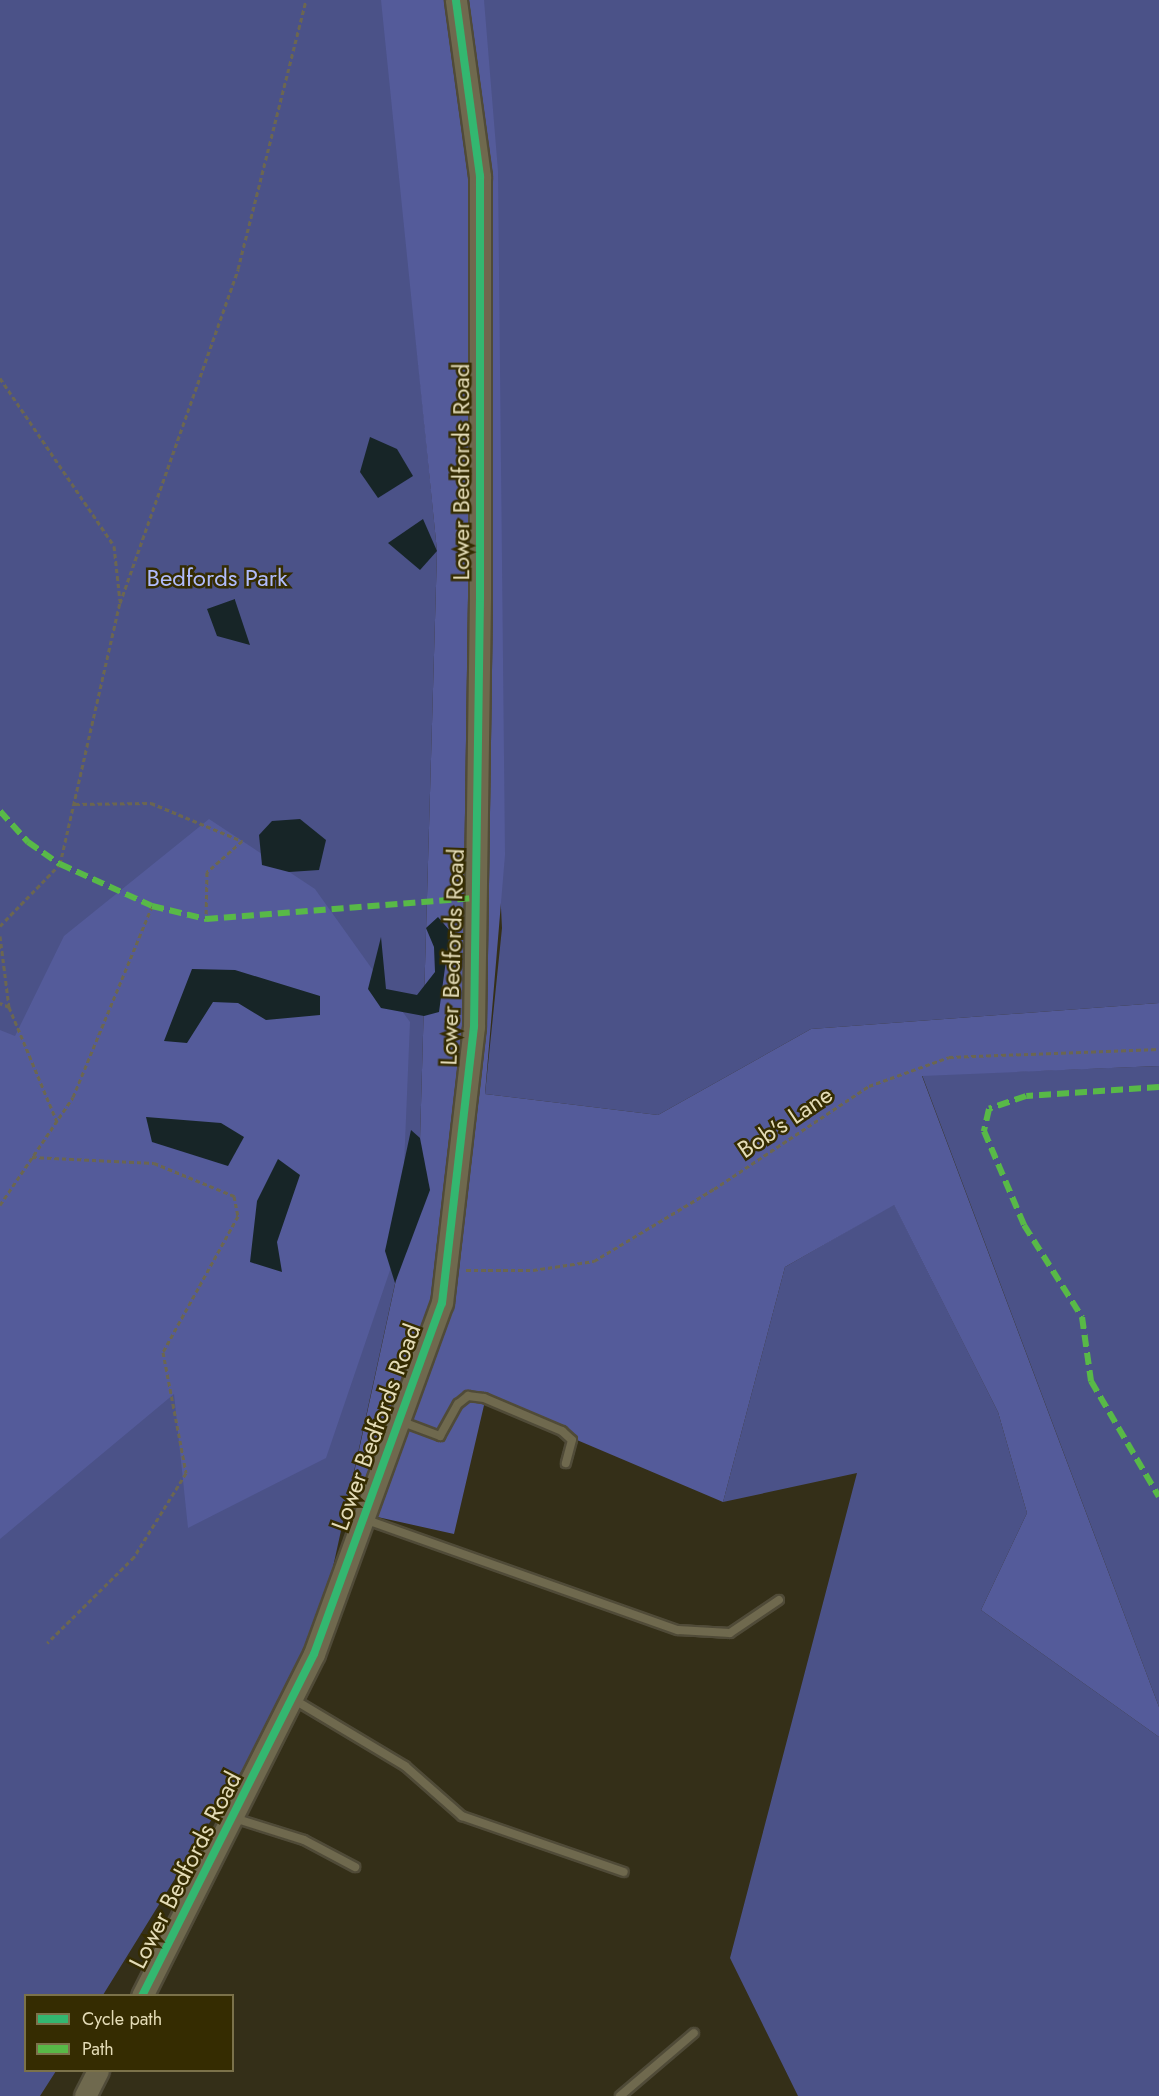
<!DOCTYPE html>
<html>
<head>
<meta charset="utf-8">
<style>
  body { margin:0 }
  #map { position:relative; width:1159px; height:2096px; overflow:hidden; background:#342f18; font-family:Jost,sans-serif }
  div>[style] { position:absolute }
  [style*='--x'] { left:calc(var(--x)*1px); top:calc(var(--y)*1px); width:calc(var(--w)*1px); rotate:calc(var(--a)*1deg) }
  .green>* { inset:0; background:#4b5288 }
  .forest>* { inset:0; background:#545b9a }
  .water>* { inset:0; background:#172527 }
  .path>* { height:3px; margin-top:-1.5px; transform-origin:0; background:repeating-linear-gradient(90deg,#6b6650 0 4.5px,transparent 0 7.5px) }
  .roads { filter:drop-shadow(2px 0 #504b38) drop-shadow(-2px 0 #504b38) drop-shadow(0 2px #504b38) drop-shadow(0 -2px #504b38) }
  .service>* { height:8px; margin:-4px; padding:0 4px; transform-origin:4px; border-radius:4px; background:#6f694e }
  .tertiary>* { height:21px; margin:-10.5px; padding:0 10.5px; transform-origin:10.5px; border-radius:10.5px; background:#6f694e }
  .quiet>* { height:6px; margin-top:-3px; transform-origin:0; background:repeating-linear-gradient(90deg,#58b947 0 12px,transparent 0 18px) }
  .cycleway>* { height:8px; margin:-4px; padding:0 4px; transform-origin:4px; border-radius:4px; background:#33b770 }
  span { translate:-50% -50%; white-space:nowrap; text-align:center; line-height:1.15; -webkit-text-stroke:5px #352c01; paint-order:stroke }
  .street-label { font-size:24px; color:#e4dcb7 }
  .park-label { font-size:24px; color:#b1bcfb }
  .legend { position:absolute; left:24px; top:1994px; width:210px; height:78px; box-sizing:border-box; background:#352c01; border:2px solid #7b724a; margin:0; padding:8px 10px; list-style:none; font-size:18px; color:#e4dcb7 }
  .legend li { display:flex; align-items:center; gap:12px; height:30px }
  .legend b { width:30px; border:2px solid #7b724a }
</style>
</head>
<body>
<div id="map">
  <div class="green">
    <div style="clip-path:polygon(0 0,383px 0,437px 551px,419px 1174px,314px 1654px,103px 1995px,26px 1996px,26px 2070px,56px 2071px,40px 2096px,0 2096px)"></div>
    <div style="clip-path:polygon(456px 0,1159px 0,1159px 1003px,811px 1029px,658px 1115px,485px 1094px,502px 928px)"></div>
    <div style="clip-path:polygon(1159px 1066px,1159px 1707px,922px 1075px)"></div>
    <div style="clip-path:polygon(894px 1204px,998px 1412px,1027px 1513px,981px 1610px,1159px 1737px,1159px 2096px,798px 2096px,730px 1958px,857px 1473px,723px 1502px,785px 1267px)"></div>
  </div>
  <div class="forest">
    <div style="clip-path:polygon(381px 0,484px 0,498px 171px,505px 855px,485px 1094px,658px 1115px,811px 1029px,1159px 1003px,1159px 1066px,922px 1076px,1159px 1707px,1159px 1737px,981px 1610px,1027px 1513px,998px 1412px,894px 1205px,785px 1267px,723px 1502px,485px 1401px,454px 1534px,346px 1510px,419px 1174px,437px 551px)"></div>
    <div style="clip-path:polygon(209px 819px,315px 889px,410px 1022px,401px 1238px,326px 1458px,188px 1528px,174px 1394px,0 1539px,0 1030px,15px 1036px,64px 936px)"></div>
  </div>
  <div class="water">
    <div style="clip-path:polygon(370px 437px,397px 449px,413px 476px,378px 498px,360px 472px)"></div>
    <div style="clip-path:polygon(423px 519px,437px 551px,420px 570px,388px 543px)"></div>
    <div style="clip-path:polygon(235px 599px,235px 600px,250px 645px,217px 636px,207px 609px)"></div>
    <div style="clip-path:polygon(300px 819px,326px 840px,319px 870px,289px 872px,262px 865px,259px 835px,272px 821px)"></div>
    <div style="clip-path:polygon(438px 917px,450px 931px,439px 1012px,424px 1016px,381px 1008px,368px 989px,381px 937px,386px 989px,417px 995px,435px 972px,434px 947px,426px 928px)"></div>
    <div style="clip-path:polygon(192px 969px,235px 970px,320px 996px,320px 1015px,266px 1020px,238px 1003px,213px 1002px,187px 1043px,164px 1041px)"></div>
    <div style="clip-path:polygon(146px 1117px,221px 1123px,244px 1137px,228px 1166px,152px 1142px)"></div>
    <div style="clip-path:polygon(411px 1130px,420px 1138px,430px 1190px,395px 1283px,385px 1251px)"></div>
    <div style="clip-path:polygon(278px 1159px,300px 1175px,277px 1242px,282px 1272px,250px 1262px,257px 1201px)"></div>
  </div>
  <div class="path">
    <div style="--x:0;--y:378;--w:203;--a:55.8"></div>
    <div style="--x:114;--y:546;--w:55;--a:83.8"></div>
    <div style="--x:75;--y:804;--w:76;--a:-0.8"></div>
    <div style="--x:151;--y:803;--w:99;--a:22.7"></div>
    <div style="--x:242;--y:841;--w:47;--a:138.5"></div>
    <div style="--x:207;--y:872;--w:47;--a:91.2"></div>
    <div style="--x:0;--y:926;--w:86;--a:-45.9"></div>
    <div style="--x:60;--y:864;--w:268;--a:-77.1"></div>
    <div style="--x:120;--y:603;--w:354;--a:-70.5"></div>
    <div style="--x:238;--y:269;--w:277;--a:-75.8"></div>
    <div style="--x:0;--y:936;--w:72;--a:82.8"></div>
    <div style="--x:9;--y:1007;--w:10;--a:-156"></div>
    <div style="--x:9;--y:1007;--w:125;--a:67.3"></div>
    <div style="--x:32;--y:1157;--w:122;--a:2.8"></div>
    <div style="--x:154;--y:1163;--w:87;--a:22.4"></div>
    <div style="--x:234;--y:1196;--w:20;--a:79"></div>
    <div style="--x:238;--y:1216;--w:155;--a:118.9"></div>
    <div style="--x:163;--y:1352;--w:123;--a:79.2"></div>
    <div style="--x:186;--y:1473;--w:99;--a:121.8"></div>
    <div style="--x:134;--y:1557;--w:122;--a:135.3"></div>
    <div style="--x:0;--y:1205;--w:130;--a:-55.9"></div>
    <div style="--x:73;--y:1097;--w:207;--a:-67.5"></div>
    <div style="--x:466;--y:1270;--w:67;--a:0"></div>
    <div style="--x:533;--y:1270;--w:62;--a:-8.4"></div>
    <div style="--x:594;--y:1261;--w:140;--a:-31"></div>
    <div style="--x:714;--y:1189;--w:186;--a:-33.6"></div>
    <div style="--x:869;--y:1086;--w:85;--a:-19.9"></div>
    <div style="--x:949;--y:1057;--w:210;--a:-2.2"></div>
  </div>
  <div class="roads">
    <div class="service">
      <div style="--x:400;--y:1421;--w:43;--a:20.6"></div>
      <div style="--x:440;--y:1436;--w:37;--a:-61"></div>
      <div style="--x:458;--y:1404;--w:13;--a:-39"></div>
      <div style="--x:468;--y:1396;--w:16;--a:7"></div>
      <div style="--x:484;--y:1398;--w:85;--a:22.9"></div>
      <div style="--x:562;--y:1431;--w:13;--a:42"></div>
      <div style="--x:572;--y:1440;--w:24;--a:105"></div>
      <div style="--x:364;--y:1519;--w:333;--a:19.5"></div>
      <div style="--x:678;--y:1630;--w:52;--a:3.3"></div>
      <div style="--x:730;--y:1633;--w:59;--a:-34"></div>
      <div style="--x:293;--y:1699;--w:131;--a:30.9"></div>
      <div style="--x:405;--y:1766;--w:76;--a:41.3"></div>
      <div style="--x:462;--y:1816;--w:171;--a:19.1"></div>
      <div style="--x:234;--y:1818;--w:73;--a:17.4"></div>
      <div style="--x:304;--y:1840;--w:58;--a:27.9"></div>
      <div style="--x:620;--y:2096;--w:97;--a:-40.4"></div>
    </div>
    <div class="tertiary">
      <div style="--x:142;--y:1996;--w:383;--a:-63.3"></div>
      <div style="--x:314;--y:1654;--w:374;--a:-70"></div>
      <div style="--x:442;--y:1303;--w:278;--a:-83.4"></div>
      <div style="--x:474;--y:1027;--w:429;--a:-89.2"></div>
      <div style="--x:480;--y:598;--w:422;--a:-90"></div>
      <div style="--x:480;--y:176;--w:178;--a:-97.8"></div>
      <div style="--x:85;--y:2096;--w:29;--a:-63"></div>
    </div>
  </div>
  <div class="quiet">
    <div style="--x:0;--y:811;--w:42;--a:47.9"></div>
    <div style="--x:28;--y:842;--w:39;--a:35"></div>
    <div style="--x:60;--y:864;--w:101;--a:24.5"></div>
    <div style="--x:152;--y:906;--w:56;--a:13.5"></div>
    <div style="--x:206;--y:919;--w:269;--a:-4.5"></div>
    <div style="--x:1159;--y:1087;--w:133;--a:176.1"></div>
    <div style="--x:1026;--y:1096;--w:39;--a:161"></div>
    <div style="--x:989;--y:1109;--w:23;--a:103"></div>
    <div style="--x:984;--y:1131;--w:102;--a:66.9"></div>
    <div style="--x:1024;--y:1225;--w:109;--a:57.8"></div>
    <div style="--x:1082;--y:1317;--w:65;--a:82"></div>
    <div style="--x:1091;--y:1381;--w:134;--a:59.6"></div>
  </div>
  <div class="cycleway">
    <div style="--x:142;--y:1996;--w:383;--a:-63.3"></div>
    <div style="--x:314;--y:1654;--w:374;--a:-70"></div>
    <div style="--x:442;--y:1303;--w:278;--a:-83.4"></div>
    <div style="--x:474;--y:1027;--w:429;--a:-89.2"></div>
    <div style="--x:480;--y:598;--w:422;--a:-90"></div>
    <div style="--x:480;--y:176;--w:178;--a:-97.8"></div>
  </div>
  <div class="street-label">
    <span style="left:461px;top:472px;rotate:-90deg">Lower Bedfords Road</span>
    <span style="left:452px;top:957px;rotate:-88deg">Lower Bedfords Road</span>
    <span style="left:785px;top:1122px;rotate:-34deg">Bob's Lane</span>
    <span style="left:376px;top:1427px;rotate:-70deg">Lower Bedfords Road</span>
    <span style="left:185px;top:1870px;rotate:-63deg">Lower Bedfords Road</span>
  </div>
  <div class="park-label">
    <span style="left:217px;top:578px">Bedfords Park</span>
  </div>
  <ul class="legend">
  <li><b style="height:8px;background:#33b770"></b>Cycle path</li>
  <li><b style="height:8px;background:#58b947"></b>Path</li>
  </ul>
</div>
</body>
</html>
